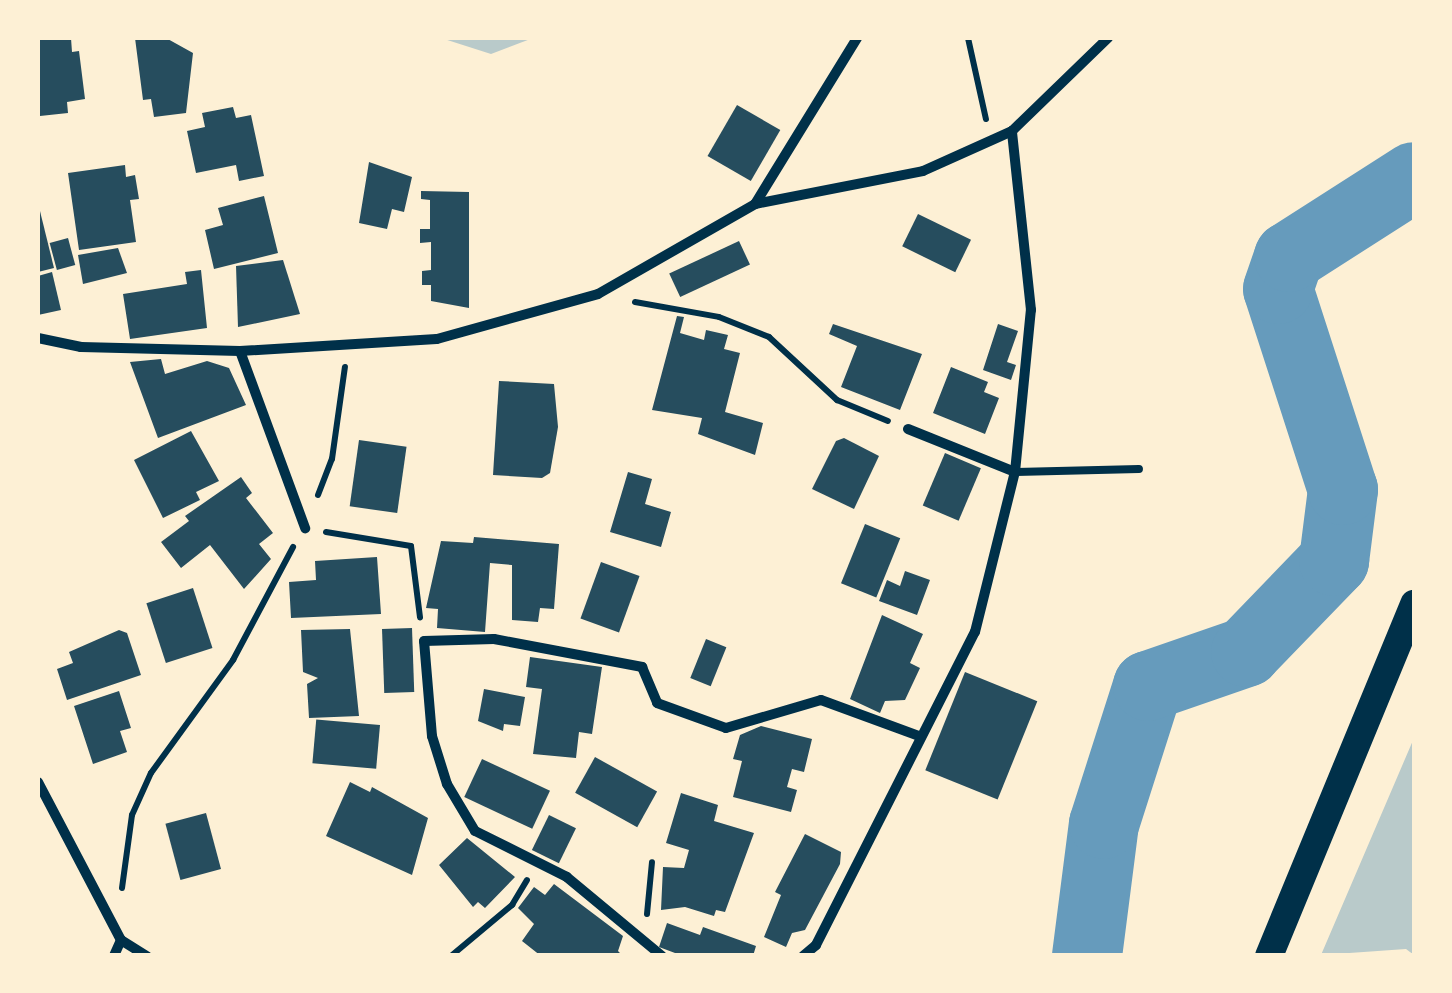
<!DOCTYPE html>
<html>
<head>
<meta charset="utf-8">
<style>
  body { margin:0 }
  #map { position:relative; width:1452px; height:993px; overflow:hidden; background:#fdf0d5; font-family:Overpass,sans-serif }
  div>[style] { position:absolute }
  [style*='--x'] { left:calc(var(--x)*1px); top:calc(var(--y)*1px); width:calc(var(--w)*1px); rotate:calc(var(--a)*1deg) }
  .green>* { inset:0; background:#b9caca }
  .river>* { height:70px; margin:-35px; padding:0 35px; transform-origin:35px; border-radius:35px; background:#669bbc }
  .building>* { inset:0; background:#264d5e; transform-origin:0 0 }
  .path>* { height:6px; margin:-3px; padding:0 3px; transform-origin:3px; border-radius:3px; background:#003049 }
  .service>* { height:8px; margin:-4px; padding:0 4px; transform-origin:4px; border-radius:4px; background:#003049 }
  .minor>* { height:10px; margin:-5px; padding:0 5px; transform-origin:5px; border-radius:5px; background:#003049 }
  .trunk>* { height:28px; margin:-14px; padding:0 14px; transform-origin:14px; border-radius:14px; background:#003049 }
  span { translate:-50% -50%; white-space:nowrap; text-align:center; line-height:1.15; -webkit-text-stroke:8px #fdf0d5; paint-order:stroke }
  .frame { position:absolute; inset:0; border:40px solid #fdf0d5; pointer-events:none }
</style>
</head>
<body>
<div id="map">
  <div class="green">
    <div style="clip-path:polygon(441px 38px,533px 38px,491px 54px)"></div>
    <div style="clip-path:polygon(1414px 738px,1414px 955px,1406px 949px,1321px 955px)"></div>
  </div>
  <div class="river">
    <div style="--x:1087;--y:956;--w:133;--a:-82.7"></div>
    <div style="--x:1104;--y:824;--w:145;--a:-72.3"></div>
    <div style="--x:1148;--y:686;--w:104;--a:-19.1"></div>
    <div style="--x:1246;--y:652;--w:127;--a:-46"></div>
    <div style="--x:1334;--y:561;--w:72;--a:-82.8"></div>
    <div style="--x:1343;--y:490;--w:211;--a:-107.9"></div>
    <div style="--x:1278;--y:289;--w:34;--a:-71"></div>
    <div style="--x:1289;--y:257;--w:148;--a:-32.6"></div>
  </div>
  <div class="building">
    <div style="clip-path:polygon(71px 38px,72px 52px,79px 51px,85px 99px,67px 102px,68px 113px,40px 116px,38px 40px)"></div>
    <div style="clip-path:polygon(135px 38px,166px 38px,193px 53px,186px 113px,154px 117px,151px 99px,143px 100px)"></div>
    <div style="left:737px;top:105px;width:50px;height:59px;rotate:30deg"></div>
    <div style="clip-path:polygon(233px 107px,236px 118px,251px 115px,264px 176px,239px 181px,236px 165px,196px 173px,187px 131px,205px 127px,202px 113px)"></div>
    <div style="clip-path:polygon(369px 162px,412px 177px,404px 212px,392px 209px,387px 229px,359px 223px)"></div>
    <div style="clip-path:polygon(125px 165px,126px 177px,135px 175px,139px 199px,130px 200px,136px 242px,79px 250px,68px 173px)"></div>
    <div style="clip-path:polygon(421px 191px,469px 192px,469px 308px,431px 301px,431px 285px,422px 285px,422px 271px,431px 270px,431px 242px,420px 243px,420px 229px,430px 229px,430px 200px,421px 199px)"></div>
    <div style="clip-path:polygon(264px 196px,278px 253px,214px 269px,205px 230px,223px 225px,218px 208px)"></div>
    <div style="clip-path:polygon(39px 207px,54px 268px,38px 272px,38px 208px)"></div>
    <div style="left:918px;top:214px;width:59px;height:36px;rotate:26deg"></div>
    <div style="left:68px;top:238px;width:28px;height:19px;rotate:75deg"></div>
    <div style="left:739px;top:241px;width:26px;height:77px;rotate:65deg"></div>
    <div style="clip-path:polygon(118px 248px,127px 273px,83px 284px,78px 255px)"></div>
    <div style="clip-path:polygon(283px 260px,300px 314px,238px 327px,236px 266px)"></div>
    <div style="clip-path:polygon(201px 270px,207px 328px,130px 339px,123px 294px,187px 284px,185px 272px)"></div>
    <div style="clip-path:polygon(52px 272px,61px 310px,38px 315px,38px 276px)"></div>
    <div style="clip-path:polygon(677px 316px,684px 317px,680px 333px,704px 340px,706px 330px,728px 335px,724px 349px,740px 353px,725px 412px,763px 423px,755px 455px,698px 434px,702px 418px,652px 410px)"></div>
    <div style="clip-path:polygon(833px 324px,922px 354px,900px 410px,841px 387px,857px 346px,829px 334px)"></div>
    <div style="clip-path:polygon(998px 324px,1018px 331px,1007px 362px,1016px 365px,1011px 380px,983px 370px)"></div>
    <div style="clip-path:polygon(161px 359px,165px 374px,207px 361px,229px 368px,246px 405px,158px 438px,130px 362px)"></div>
    <div style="clip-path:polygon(951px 367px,988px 382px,984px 392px,999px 398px,985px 434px,933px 413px)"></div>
    <div style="clip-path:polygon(499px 381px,554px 384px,558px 427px,550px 473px,542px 478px,493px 475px)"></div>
    <div style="clip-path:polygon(191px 431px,219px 481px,196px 492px,200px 500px,163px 518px,134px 460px)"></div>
    <div style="clip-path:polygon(844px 438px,879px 456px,854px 509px,812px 489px,836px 441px)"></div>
    <div style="left:359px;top:440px;width:48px;height:67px;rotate:8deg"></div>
    <div style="left:945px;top:453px;width:39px;height:57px;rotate:23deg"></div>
    <div style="clip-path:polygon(628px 472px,652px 479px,645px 504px,671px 512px,661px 547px,610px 532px)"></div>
    <div style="clip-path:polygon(241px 477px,252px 493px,246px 498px,273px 533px,259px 544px,271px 559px,244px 589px,210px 545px,181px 568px,161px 542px,189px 521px,185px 516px)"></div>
    <div style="left:865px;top:524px;width:38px;height:64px;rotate:22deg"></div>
    <div style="clip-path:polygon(474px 537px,559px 544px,554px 609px,540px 608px,538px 622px,512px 620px,512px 565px,490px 563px,485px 632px,437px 628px,438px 609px,426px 608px,441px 541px,473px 543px)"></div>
    <div style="clip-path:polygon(377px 557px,381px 614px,291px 618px,289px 582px,316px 580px,315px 561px)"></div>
    <div style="left:601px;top:562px;width:41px;height:60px;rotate:20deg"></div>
    <div style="clip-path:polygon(905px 571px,930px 580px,917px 615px,879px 601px,887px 580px,900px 586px)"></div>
    <div style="left:193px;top:588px;width:63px;height:49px;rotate:72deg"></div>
    <div style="clip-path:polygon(882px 615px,923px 634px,910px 663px,920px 668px,905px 700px,885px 701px,880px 713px,850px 699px)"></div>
    <div style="left:412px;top:628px;width:64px;height:30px;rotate:88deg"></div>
    <div style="clip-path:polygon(350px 629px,359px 716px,309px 718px,307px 684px,318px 678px,303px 672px,301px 630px)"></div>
    <div style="clip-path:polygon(119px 630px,127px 633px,141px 675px,67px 700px,57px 669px,73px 663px,69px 652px)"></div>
    <div style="left:706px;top:639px;width:22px;height:42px;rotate:22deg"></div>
    <div style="clip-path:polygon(530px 657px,602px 667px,592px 734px,579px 732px,576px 758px,533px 754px,542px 689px,526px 687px)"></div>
    <div style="left:965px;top:672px;width:78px;height:106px;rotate:22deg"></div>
    <div style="clip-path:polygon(484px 689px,525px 697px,520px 726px,504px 724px,503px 731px,478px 721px)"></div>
    <div style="clip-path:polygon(119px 691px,131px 728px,120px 731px,127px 752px,93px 764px,74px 706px)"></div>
    <div style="left:380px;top:725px;width:44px;height:64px;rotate:95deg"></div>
    <div style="clip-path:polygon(761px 726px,812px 739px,804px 772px,792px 769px,787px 787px,797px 790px,791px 812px,733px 797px,742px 761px,733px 759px,740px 735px)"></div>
    <div style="left:595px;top:757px;width:71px;height:41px;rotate:29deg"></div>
    <div style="left:482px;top:759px;width:75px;height:42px;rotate:25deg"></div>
    <div style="clip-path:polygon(350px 782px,370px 792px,372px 787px,428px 818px,412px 875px,326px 836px)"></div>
    <div style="clip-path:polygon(681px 793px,718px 805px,714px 821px,754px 833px,725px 912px,716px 910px,714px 916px,685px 907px,661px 910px,663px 867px,684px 868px,689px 850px,666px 843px)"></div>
    <div style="left:206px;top:813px;width:58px;height:42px;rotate:75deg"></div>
    <div style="left:549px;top:815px;width:30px;height:39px;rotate:26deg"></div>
    <div style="clip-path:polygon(805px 834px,841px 852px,840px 864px,805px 930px,792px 933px,786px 947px,764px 937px,781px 895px,775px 892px)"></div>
    <div style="clip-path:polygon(467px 838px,515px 877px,485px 908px,478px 902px,473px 907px,439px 865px)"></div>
    <div style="clip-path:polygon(554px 884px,623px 936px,618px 951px,623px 956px,541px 956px,522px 941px,534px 924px,518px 908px,534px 887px,545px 895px)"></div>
    <div style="clip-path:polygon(667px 923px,700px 935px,703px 927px,756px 946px,753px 956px,683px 956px,659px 947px)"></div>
  </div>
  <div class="path">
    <div style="--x:968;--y:38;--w:83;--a:77.5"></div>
    <div style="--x:635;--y:302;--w:85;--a:10.1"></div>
    <div style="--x:719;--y:317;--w:54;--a:21.8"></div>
    <div style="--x:769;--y:337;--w:93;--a:42.8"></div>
    <div style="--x:837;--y:400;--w:55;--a:22.4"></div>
    <div style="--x:318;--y:495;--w:39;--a:-69"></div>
    <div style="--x:332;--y:459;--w:93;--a:-82"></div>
    <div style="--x:326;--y:532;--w:86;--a:9.4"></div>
    <div style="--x:411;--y:546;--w:72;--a:82.8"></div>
    <div style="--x:122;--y:888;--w:74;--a:-82.2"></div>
    <div style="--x:132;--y:815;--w:46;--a:-65.7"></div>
    <div style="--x:151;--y:773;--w:140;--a:-54"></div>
    <div style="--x:233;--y:660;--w:128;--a:-62"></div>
    <div style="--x:647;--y:914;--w:52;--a:-84.5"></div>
    <div style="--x:451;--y:956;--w:80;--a:-39.9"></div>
    <div style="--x:512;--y:905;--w:29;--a:-59"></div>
  </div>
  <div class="service">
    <div style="--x:1015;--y:472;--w:124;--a:-1.4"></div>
  </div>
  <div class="minor">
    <div style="--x:755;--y:204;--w:195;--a:-58.4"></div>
    <div style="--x:38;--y:338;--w:44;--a:11.8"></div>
    <div style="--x:81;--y:347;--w:159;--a:1.4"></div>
    <div style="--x:240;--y:351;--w:197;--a:-3.5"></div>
    <div style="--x:437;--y:339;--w:167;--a:-15.6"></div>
    <div style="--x:598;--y:294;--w:181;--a:-29.8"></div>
    <div style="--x:755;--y:204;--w:171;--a:-11.1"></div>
    <div style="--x:923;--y:171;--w:98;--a:-24.2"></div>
    <div style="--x:1012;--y:131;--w:134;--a:-44.1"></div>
    <div style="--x:240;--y:351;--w:189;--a:69.8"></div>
    <div style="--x:908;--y:429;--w:115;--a:21.9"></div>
    <div style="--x:38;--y:782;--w:178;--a:62.3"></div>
    <div style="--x:121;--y:940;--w:17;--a:114"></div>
    <div style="--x:121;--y:940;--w:31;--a:32"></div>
    <div style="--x:662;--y:956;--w:124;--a:-140.3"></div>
    <div style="--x:567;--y:877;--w:103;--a:-153.4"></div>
    <div style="--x:475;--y:831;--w:55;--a:-120.8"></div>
    <div style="--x:447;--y:784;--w:50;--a:-107.4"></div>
    <div style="--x:432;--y:736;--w:95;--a:-94.8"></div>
    <div style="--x:424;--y:641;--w:70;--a:-1.6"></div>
    <div style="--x:494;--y:639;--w:151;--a:10.7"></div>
    <div style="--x:642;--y:667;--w:39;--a:67"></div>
    <div style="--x:657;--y:703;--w:73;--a:19.9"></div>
    <div style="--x:726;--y:728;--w:99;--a:-16.4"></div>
    <div style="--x:821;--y:700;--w:104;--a:20.2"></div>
    <div style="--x:803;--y:956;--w:17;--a:-40"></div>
    <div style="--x:816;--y:945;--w:351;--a:-63.1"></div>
    <div style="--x:975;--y:632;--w:165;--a:-76"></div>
    <div style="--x:1015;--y:472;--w:163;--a:-84.4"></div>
    <div style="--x:1031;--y:310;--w:180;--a:-96.1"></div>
  </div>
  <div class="trunk">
    <div style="--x:1269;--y:956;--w:381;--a:-67.6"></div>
  </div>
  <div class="frame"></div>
</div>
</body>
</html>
